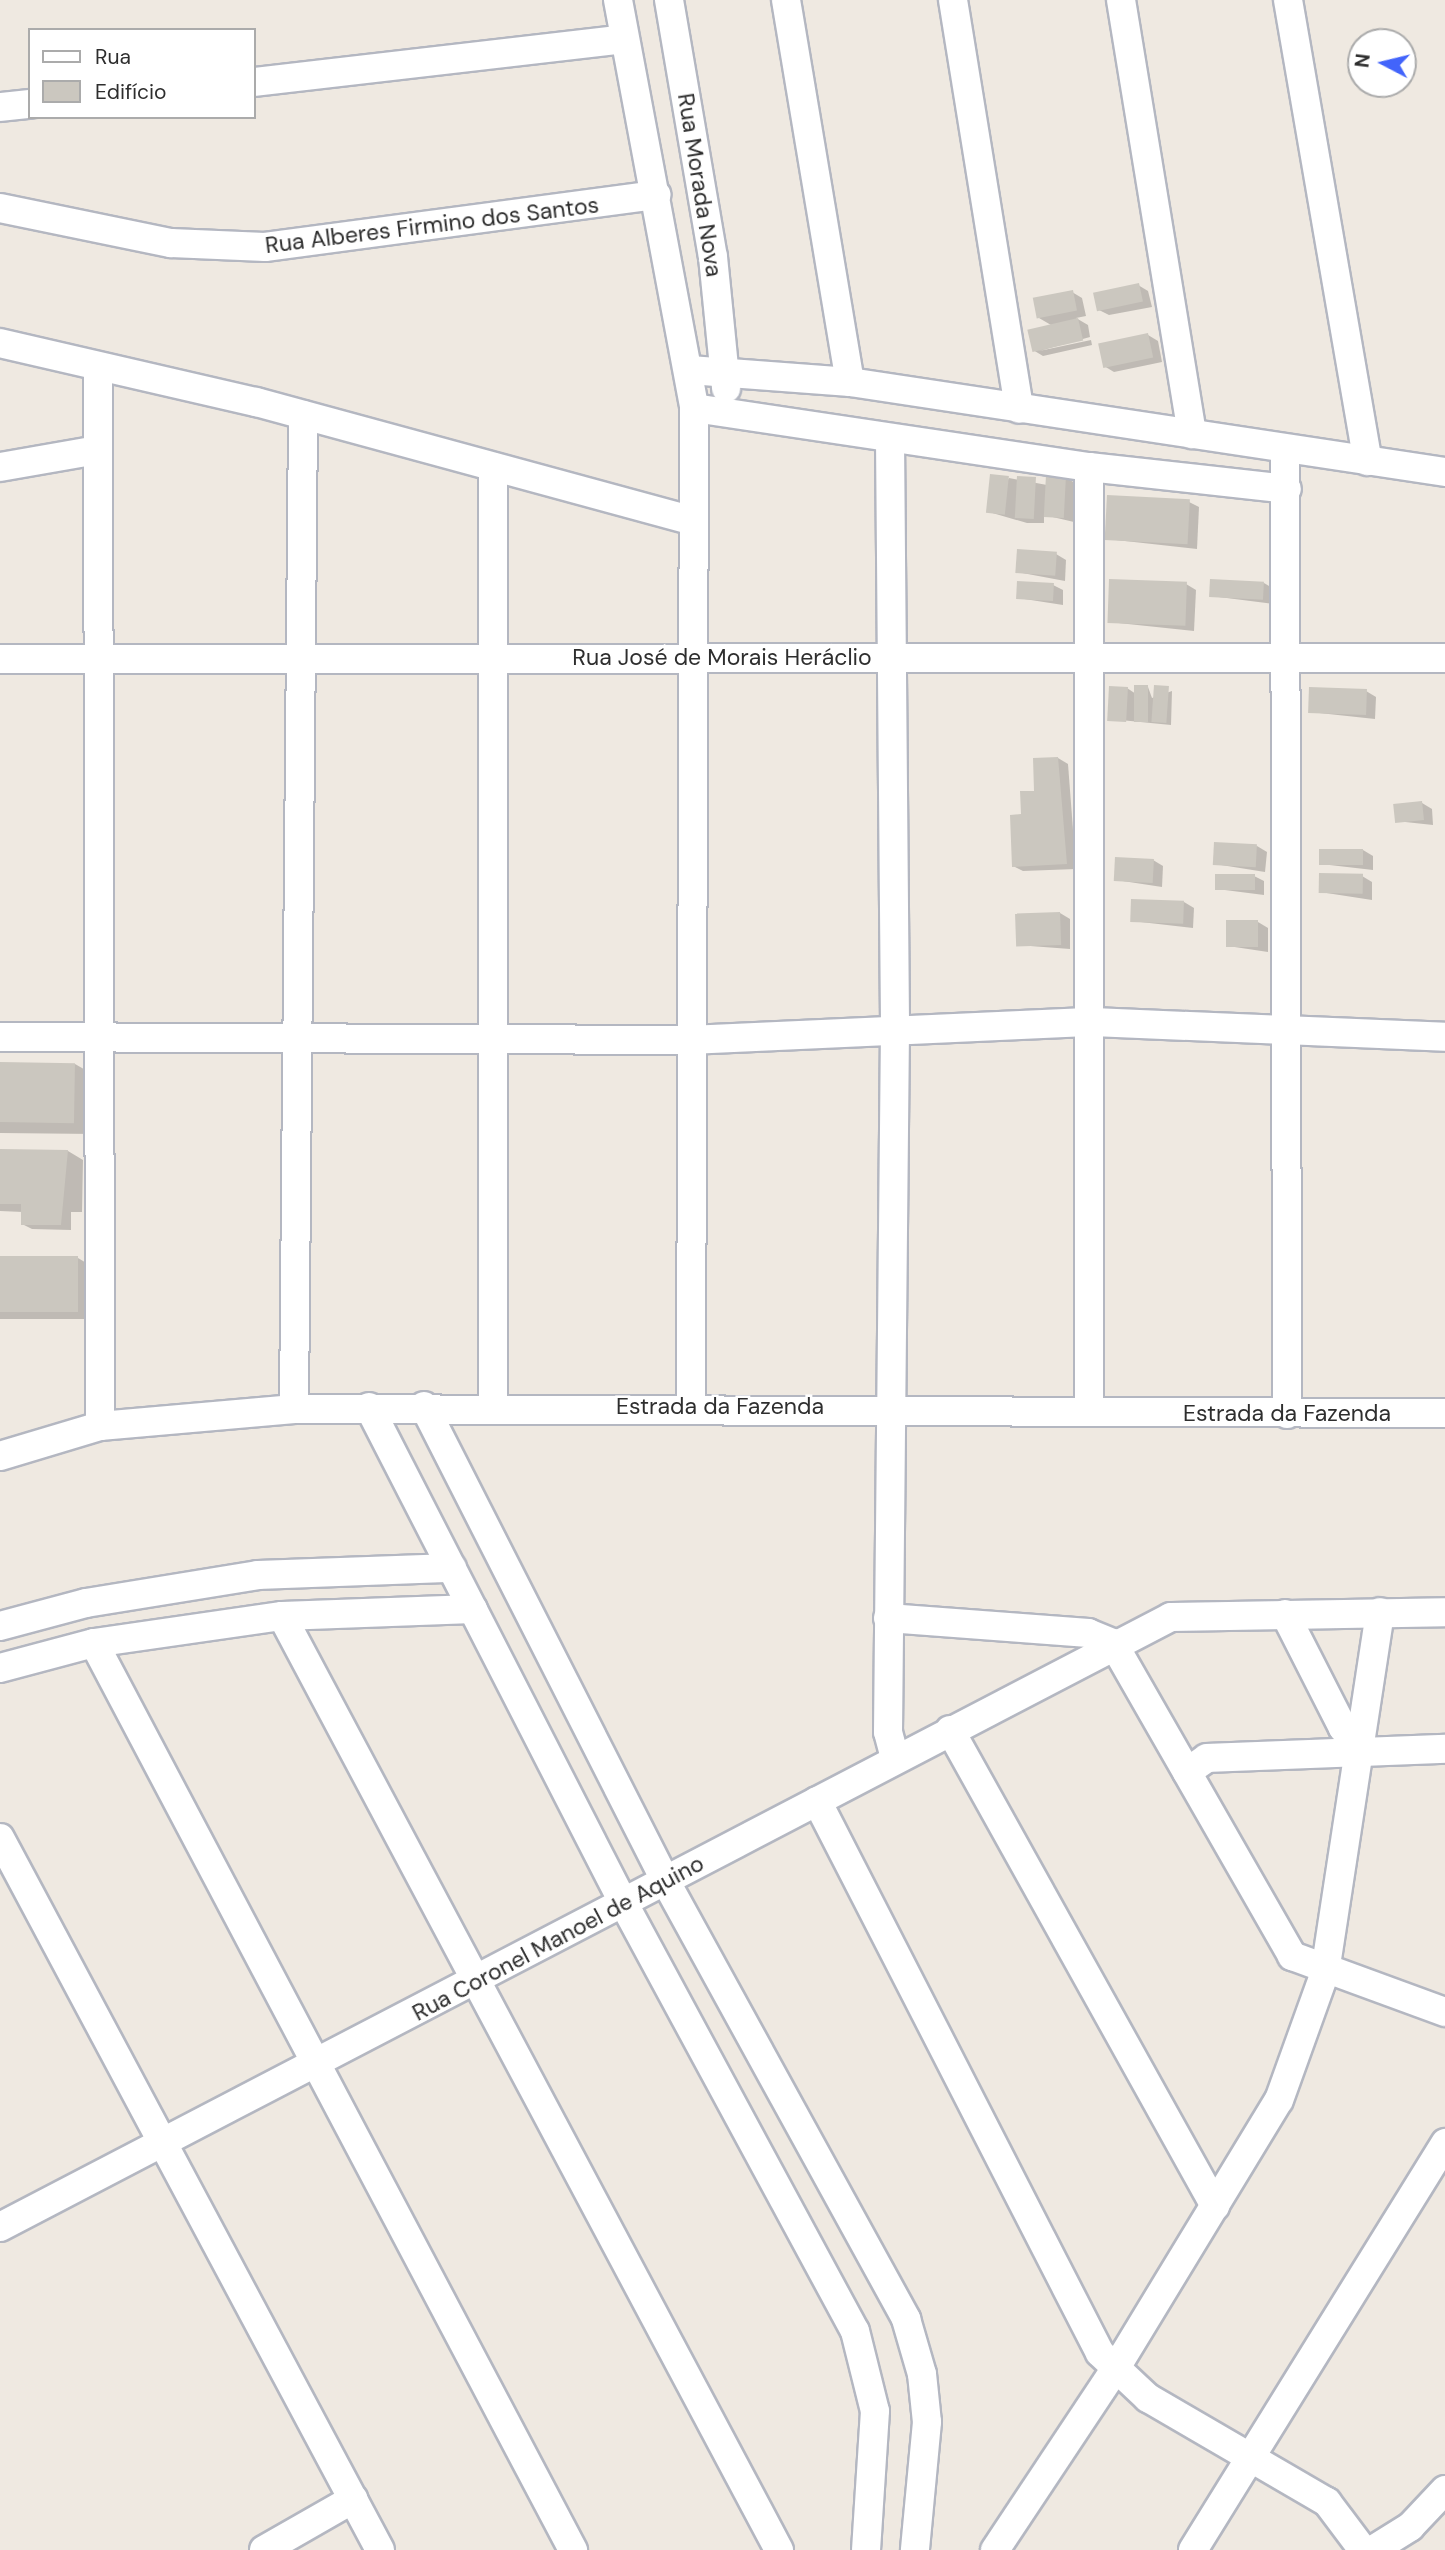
<!DOCTYPE html>
<html>
<head>
<meta charset="utf-8">
<style>
  body { margin:0 }
  #map { position:relative; width:1445px; height:2550px; overflow:hidden; background:#efe9e1; font-family:"DM Sans",sans-serif }
  div>[style] { position:absolute }
  [style*='--x'] { left:calc(var(--x)*1px); top:calc(var(--y)*1px); width:calc(var(--w)*1px); rotate:calc(var(--a)*1deg) }
  .shadow>* { inset:0; background:#0003 }
  .building>* { inset:0; background:#cbc7bf; transform-origin:0 0 }
  .roads { filter:drop-shadow(2px 0 #b4b7c1) drop-shadow(-2px 0 #b4b7c1) drop-shadow(0 2px #b4b7c1) drop-shadow(0 -2px #b4b7c1) }
  .minor>* { height:28px; margin:-14px; padding:0 14px; transform-origin:14px; border-radius:14px; background:#fff }
  span { translate:-50% -50%; white-space:nowrap; text-align:center; line-height:1.15; -webkit-text-stroke:5px #fff; paint-order:stroke }
  .street-label { font-size:23px; color:#2e2e2e }
  .legend { position:absolute; left:28px; top:28px; width:228px; height:91px; box-sizing:border-box; background:#fff; border:2px solid #ababab; margin:0; padding:9px 12px; list-style:none; font-size:21px; color:#2e2e2e }
  .legend li { display:flex; align-items:center; gap:14px; height:35px }
  .legend b { width:35px; border:2px solid #ababab }
  .north { position:absolute; left:1347px; top:28px; width:70px; height:70px; box-sizing:border-box; background:#fff; border:2px solid #ababab; border-radius:50%; rotate:277deg; font-size:19px; font-weight:700; line-height:28px; text-align:center; color:#2e2e2e }
  .north::after { content:''; display:block; margin:auto; width:24px; height:32px; background:#4264fb; clip-path:polygon(50% 0,100% 100%,50% 72%,0 100%) }
</style>
</head>
<body>
<div id="map">
  <div class="shadow">
    <div style="clip-path:polygon(1138px 285px,1148px 291px,1152px 307px,1109px 315px,1099px 310px)"></div>
    <div style="clip-path:polygon(1072px 292px,1082px 298px,1086px 316px,1076px 318px,1088px 325px,1090px 337px,1039px 351px,1091px 340px,1092px 345px,1043px 356px,1033px 350px,1051px 325px,1039px 318px)"></div>
    <div style="clip-path:polygon(1148px 335px,1158px 341px,1162px 362px,1114px 372px,1104px 366px)"></div>
    <div style="clip-path:polygon(1065px 477px,1075px 483px,1074px 522px,1044px 515px,1044px 523px,1027px 523px,989px 512px,1009px 478px,1047px 485px)"></div>
    <div style="clip-path:polygon(1189px 502px,1199px 507px,1197px 549px,1107px 539px)"></div>
    <div style="clip-path:polygon(1056px 554px,1066px 560px,1065px 581px,1017px 572px)"></div>
    <div style="clip-path:polygon(1264px 583px,1274px 589px,1273px 604px,1211px 596px)"></div>
    <div style="clip-path:polygon(1186px 584px,1196px 590px,1194px 631px,1109px 622px)"></div>
    <div style="clip-path:polygon(1053px 585px,1063px 590px,1063px 605px,1018px 598px)"></div>
    <div style="clip-path:polygon(1148px 687px,1152px 698px,1172px 691px,1171px 725px,1110px 719px,1127px 688px,1136px 694px)"></div>
    <div style="clip-path:polygon(1366px 691px,1376px 697px,1375px 719px,1310px 712px)"></div>
    <div style="clip-path:polygon(1058px 758px,1068px 764px,1076px 869px,1023px 871px,1013px 866px,1023px 816px)"></div>
    <div style="clip-path:polygon(1422px 803px,1432px 809px,1433px 825px,1396px 821px)"></div>
    <div style="clip-path:polygon(1257px 846px,1267px 852px,1265px 872px,1215px 864px)"></div>
    <div style="clip-path:polygon(1363px 850px,1373px 856px,1373px 870px,1321px 864px)"></div>
    <div style="clip-path:polygon(1153px 860px,1163px 866px,1162px 887px,1116px 880px)"></div>
    <div style="clip-path:polygon(1254px 876px,1264px 881px,1264px 895px,1217px 889px)"></div>
    <div style="clip-path:polygon(1362px 876px,1372px 882px,1372px 900px,1320px 892px)"></div>
    <div style="clip-path:polygon(1184px 902px,1194px 908px,1193px 928px,1132px 921px)"></div>
    <div style="clip-path:polygon(1060px 913px,1070px 919px,1070px 949px,1017px 945px)"></div>
    <div style="clip-path:polygon(1258px 922px,1268px 928px,1268px 952px,1228px 946px)"></div>
    <div style="clip-path:polygon(0 1064px,75px 1064px,96px 1076px,95px 1134px,0 1133px)"></div>
    <div style="clip-path:polygon(0 1150px,68px 1151px,83px 1160px,82px 1212px,71px 1212px,71px 1230px,32px 1229px,22px 1224px,23px 1212px,0 1211px)"></div>
    <div style="clip-path:polygon(0 1258px,78px 1258px,93px 1267px,93px 1319px,0 1319px)"></div>
  </div>
  <div class="building">
    <div style="left:1139px;top:283px;width:19px;height:47px;rotate:78deg"></div>
    <div style="left:1073px;top:290px;width:21px;height:41px;rotate:79deg"></div>
    <div style="left:1078px;top:318px;width:23px;height:52px;rotate:77deg"></div>
    <div style="left:1148px;top:333px;width:25px;height:51px;rotate:78deg"></div>
    <div style="left:990px;top:474px;width:19px;height:39px;rotate:6deg"></div>
    <div style="left:1046px;top:475px;width:20px;height:42px;rotate:3deg"></div>
    <div style="left:1017px;top:476px;width:19px;height:42px;rotate:3deg"></div>
    <div style="left:1107px;top:495px;width:83px;height:45px;rotate:3deg"></div>
    <div style="left:1017px;top:549px;width:40px;height:24px;rotate:4deg"></div>
    <div style="left:1109px;top:579px;width:78px;height:44px;rotate:2deg"></div>
    <div style="left:1210px;top:579px;width:54px;height:18px;rotate:3deg"></div>
    <div style="left:1017px;top:581px;width:37px;height:18px;rotate:3deg"></div>
    <div style="left:1134px;top:685px;width:14px;height:37px"></div>
    <div style="left:1154px;top:685px;width:15px;height:37px;rotate:4deg"></div>
    <div style="left:1109px;top:686px;width:19px;height:35px;rotate:3deg"></div>
    <div style="left:1309px;top:687px;width:58px;height:26px;rotate:2deg"></div>
    <div style="clip-path:polygon(1058px 757px,1067px 864px,1012px 867px,1010px 815px,1021px 814px,1020px 791px,1034px 791px,1033px 758px)"></div>
    <div style="left:1422px;top:801px;width:19px;height:29px;rotate:84deg"></div>
    <div style="left:1214px;top:842px;width:43px;height:23px;rotate:3deg"></div>
    <div style="left:1319px;top:849px;width:44px;height:16px"></div>
    <div style="left:1115px;top:857px;width:39px;height:24px;rotate:3deg"></div>
    <div style="left:1319px;top:873px;width:44px;height:20px;rotate:1deg"></div>
    <div style="left:1215px;top:874px;width:40px;height:16px"></div>
    <div style="left:1131px;top:899px;width:53px;height:23px;rotate:2deg"></div>
    <div style="left:1060px;top:912px;width:33px;height:45px;rotate:88deg"></div>
    <div style="left:1226px;top:920px;width:32px;height:27px"></div>
    <div style="left:0;top:1062px;width:75px;height:60px;rotate:1deg"></div>
    <div style="clip-path:polygon(0 1149px,68px 1150px,61px 1225px,21px 1225px,21px 1204px,0 1204px)"></div>
    <div style="left:0;top:1256px;width:78px;height:56px"></div>
  </div>
  <div class="roads">
    <div class="minor">
      <div style="--x:618;--y:0;--w:415;--a:79.4"></div>
      <div style="--x:694;--y:408;--w:999;--a:90.17"></div>
      <div style="--x:669;--y:0;--w:261;--a:80.3"></div>
      <div style="--x:713;--y:257;--w:132;--a:84.3"></div>
      <div style="--x:786;--y:0;--w:387;--a:80.5"></div>
      <div style="--x:953;--y:0;--w:414;--a:80.8"></div>
      <div style="--x:1121;--y:0;--w:440;--a:80.7"></div>
      <div style="--x:1288;--y:0;--w:468;--a:80.2"></div>
      <div style="--x:254;--y:82;--w:372;--a:-6.6"></div>
      <div style="--x:0;--y:107;--w:30;--a:-6"></div>
      <div style="--x:0;--y:208;--w:175;--a:11.6"></div>
      <div style="--x:171;--y:243;--w:94;--a:2.4"></div>
      <div style="--x:265;--y:247;--w:395;--a:-7.6"></div>
      <div style="--x:0;--y:343;--w:263;--a:13"></div>
      <div style="--x:256;--y:402;--w:450;--a:15.2"></div>
      <div style="--x:98;--y:368;--w:1058;--a:89.89"></div>
      <div style="--x:690;--y:370;--w:160;--a:4.3"></div>
      <div style="--x:850;--y:382;--w:602;--a:8.6"></div>
      <div style="--x:694;--y:408;--w:399;--a:8.5"></div>
      <div style="--x:1089;--y:467;--w:199;--a:6.3"></div>
      <div style="--x:890;--y:439;--w:590;--a:89.51"></div>
      <div style="--x:895;--y:1029;--w:703;--a:90.57"></div>
      <div style="--x:888;--y:1732;--w:28;--a:75"></div>
      <div style="--x:1285;--y:449;--w:965;--a:89.88"></div>
      <div style="--x:0;--y:467;--w:98;--a:-9.9"></div>
      <div style="--x:1089;--y:467;--w:944;--a:90"></div>
      <div style="--x:0;--y:659;--w:1445;--a:-0.04"></div>
      <div style="--x:0;--y:1037;--w:689;--a:0.25"></div>
      <div style="--x:689;--y:1040;--w:404;--a:-2.6"></div>
      <div style="--x:1093;--y:1022;--w:352;--a:2.4"></div>
      <div style="--x:493;--y:1405;--w:938;--a:-90"></div>
      <div style="--x:424;--y:1406;--w:534;--a:63.05"></div>
      <div style="--x:666;--y:1882;--w:499;--a:61.2"></div>
      <div style="--x:906;--y:2319;--w:57;--a:73.8"></div>
      <div style="--x:922;--y:2374;--w:48;--a:84.1"></div>
      <div style="--x:927;--y:2422;--w:129;--a:95.4"></div>
      <div style="--x:369;--y:1407;--w:559;--a:62.84"></div>
      <div style="--x:624;--y:1904;--w:485;--a:61.6"></div>
      <div style="--x:855;--y:2331;--w:82;--a:76"></div>
      <div style="--x:875;--y:2411;--w:139;--a:93.7"></div>
      <div style="--x:294;--y:1409;--w:994;--a:-89.48"></div>
      <div style="--x:0;--y:1456;--w:104;--a:-16.7"></div>
      <div style="--x:100;--y:1426;--w:195;--a:-5"></div>
      <div style="--x:294;--y:1409;--w:1151;--a:0.2"></div>
      <div style="--x:1285;--y:1614;--w:128;--a:63"></div>
      <div style="--x:1343;--y:1728;--w:31;--a:48"></div>
      <div style="--x:282;--y:1616;--w:1058;--a:61.98"></div>
      <div style="--x:888;--y:1618;--w:201;--a:4.3"></div>
      <div style="--x:1088;--y:1633;--w:27;--a:22"></div>
      <div style="--x:1113;--y:1643;--w:361;--a:60.2"></div>
      <div style="--x:1292;--y:1956;--w:163;--a:20.1"></div>
      <div style="--x:0;--y:1626;--w:89;--a:-15"></div>
      <div style="--x:86;--y:1603;--w:174;--a:-9.2"></div>
      <div style="--x:258;--y:1575;--w:194;--a:-2.1"></div>
      <div style="--x:94;--y:1643;--w:1026;--a:62.16"></div>
      <div style="--x:0;--y:1668;--w:97;--a:-14.9"></div>
      <div style="--x:94;--y:1643;--w:190;--a:-8.2"></div>
      <div style="--x:282;--y:1616;--w:191;--a:-2.1"></div>
      <div style="--x:950;--y:1730;--w:545;--a:60.89"></div>
      <div style="--x:1187;--y:1772;--w:24;--a:-35"></div>
      <div style="--x:1207;--y:1758;--w:238;--a:-2.2"></div>
      <div style="--x:817;--y:1801;--w:620;--a:62.86"></div>
      <div style="--x:1100;--y:2353;--w:66;--a:43.2"></div>
      <div style="--x:1148;--y:2398;--w:207;--a:30.2"></div>
      <div style="--x:1327;--y:2502;--w:60;--a:53.1"></div>
      <div style="--x:0;--y:1838;--w:807;--a:61.91"></div>
      <div style="--x:0;--y:2227;--w:1320;--a:-27.52"></div>
      <div style="--x:1171;--y:1617;--w:274;--a:-1"></div>
      <div style="--x:264;--y:2550;--w:103;--a:-29.8"></div>
      <div style="--x:995;--y:2550;--w:215;--a:-56.4"></div>
      <div style="--x:1114;--y:2371;--w:317;--a:-58.7"></div>
      <div style="--x:1279;--y:2100;--w:136;--a:-70.2"></div>
      <div style="--x:1325;--y:1972;--w:364;--a:-81.3"></div>
      <div style="--x:1193;--y:2550;--w:479;--a:-58.2"></div>
      <div style="--x:1373;--y:2550;--w:44;--a:-31.9"></div>
      <div style="--x:1410;--y:2527;--w:51;--a:-46.6"></div>
    </div>
  </div>
  <div class="street-label">
    <span style="left:700px;top:185px;rotate:81deg">Rua Morada Nova</span>
    <span style="left:432px;top:225px;rotate:-7deg">Rua Alberes Firmino dos Santos</span>
    <span style="left:722px;top:657px">Rua José de Morais Heráclio</span>
    <span style="left:720px;top:1406px">Estrada da Fazenda</span>
    <span style="left:1287px;top:1413px">Estrada da Fazenda</span>
    <span style="left:558px;top:1938px;rotate:-28deg">Rua Coronel Manoel de Aquino</span>
  </div>
  <ul class="legend">
  <li><b style="height:9px;background:#fff"></b>Rua</li>
  <li><b style="height:19px;background:#cbc7bf"></b>Edifício</li>
  </ul>
  <div class="north">N</div>
</div>
</body>
</html>
